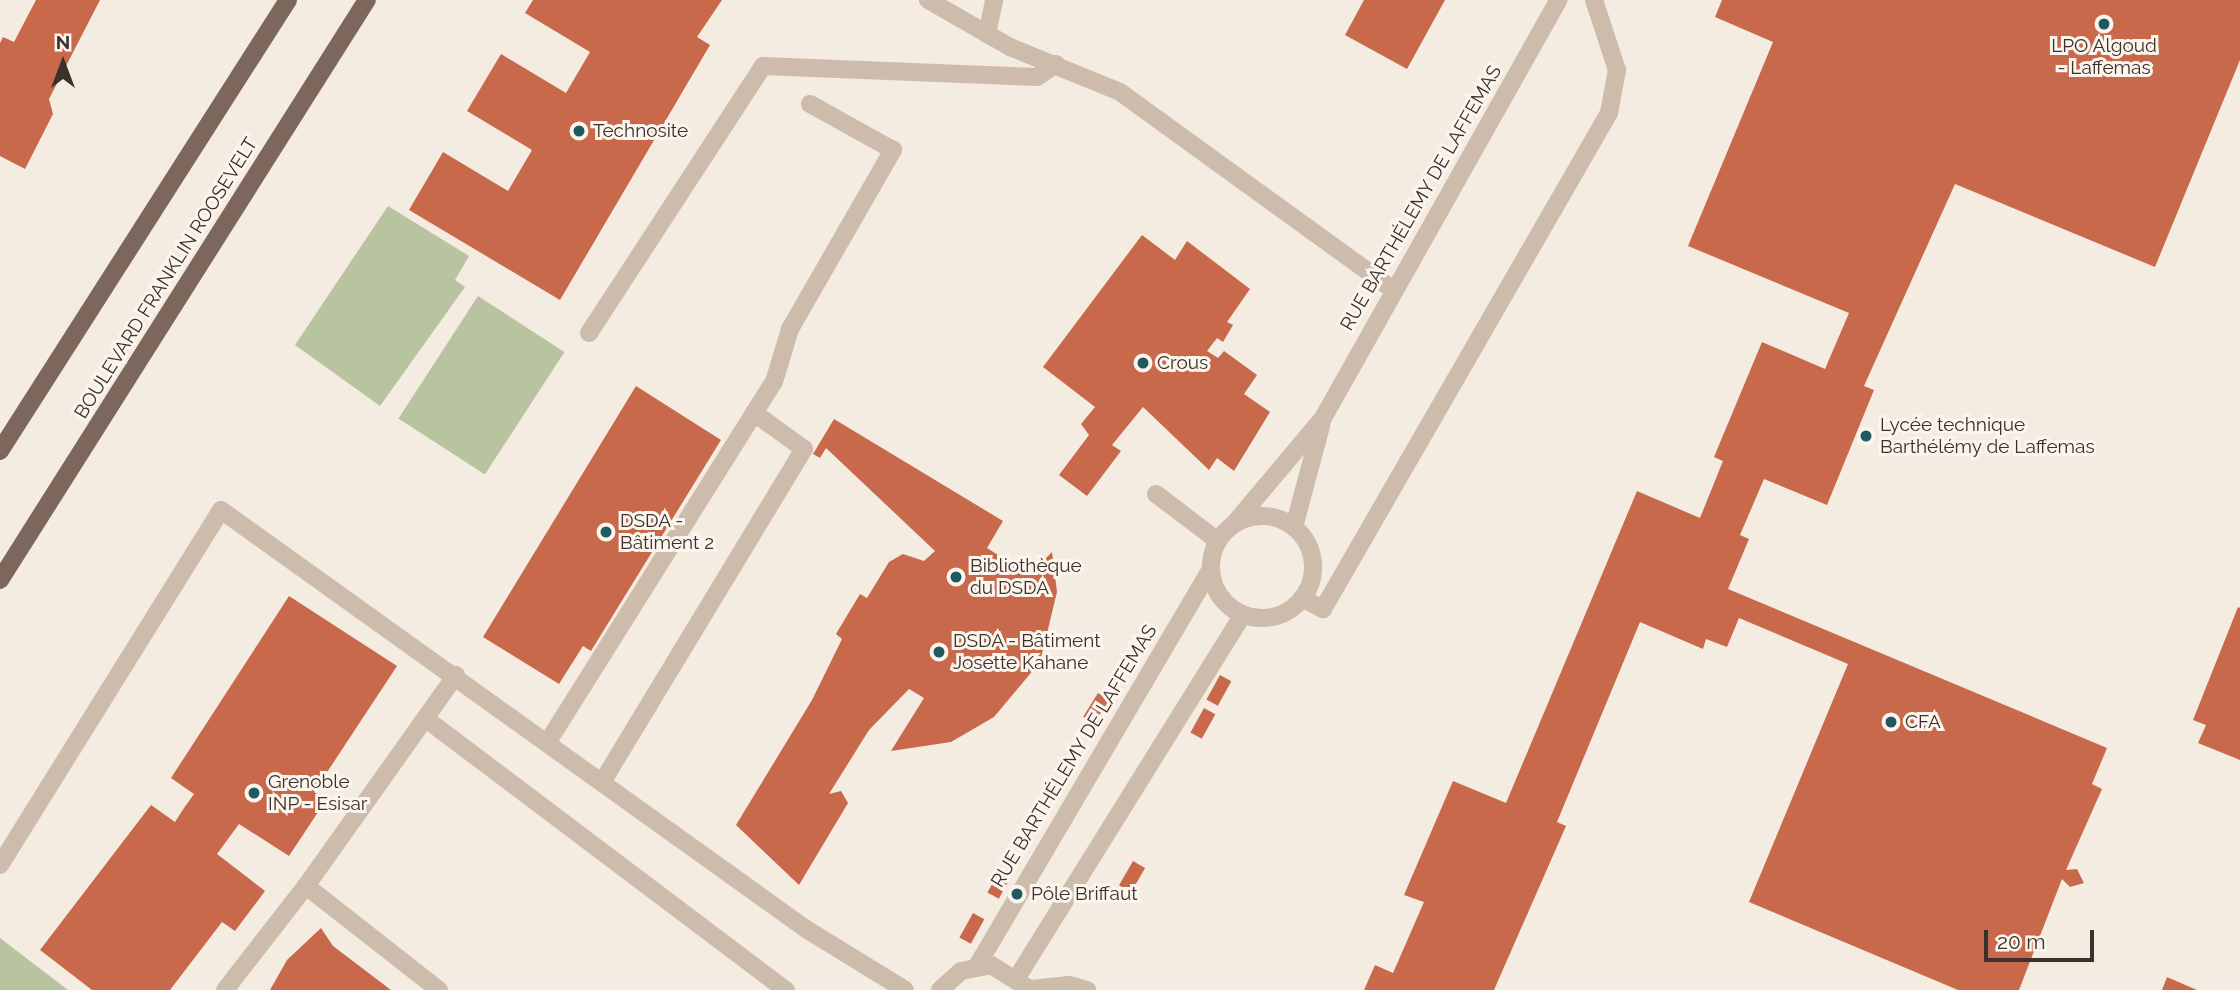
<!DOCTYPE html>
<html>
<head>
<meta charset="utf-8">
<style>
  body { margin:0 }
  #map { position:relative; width:2240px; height:990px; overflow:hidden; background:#f4ebe1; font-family:Raleway,sans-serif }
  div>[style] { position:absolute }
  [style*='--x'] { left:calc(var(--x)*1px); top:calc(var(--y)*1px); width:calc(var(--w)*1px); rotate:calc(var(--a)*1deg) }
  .green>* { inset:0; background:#b8c4a0; transform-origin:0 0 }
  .building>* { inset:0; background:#c8694b; transform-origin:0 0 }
  .lane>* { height:18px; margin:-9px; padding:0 9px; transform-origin:9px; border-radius:9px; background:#cdbbac }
  .street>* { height:18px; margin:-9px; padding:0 9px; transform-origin:9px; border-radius:9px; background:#cdbbac }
  .street>.ring { margin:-9px; padding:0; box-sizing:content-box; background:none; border:18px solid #cdbbac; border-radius:50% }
  .primary>* { height:18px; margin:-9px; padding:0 9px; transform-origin:9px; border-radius:9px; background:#7d675c }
  .dots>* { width:19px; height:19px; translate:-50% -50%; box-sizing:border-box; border:4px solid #fbf5ee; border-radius:50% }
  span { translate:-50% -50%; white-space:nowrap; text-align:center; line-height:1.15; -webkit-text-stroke:6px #fbf5ee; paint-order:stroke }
  .poi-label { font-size:19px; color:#3b302b }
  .left { translate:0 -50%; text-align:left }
  .street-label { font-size:19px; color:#3b302b }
  .north { position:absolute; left:28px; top:28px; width:70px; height:70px; -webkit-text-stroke:5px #fbf5ee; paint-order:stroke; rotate:0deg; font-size:19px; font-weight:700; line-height:28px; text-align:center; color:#3b302b }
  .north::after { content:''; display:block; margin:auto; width:24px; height:32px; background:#3b302b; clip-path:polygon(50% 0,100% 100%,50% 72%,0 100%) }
  .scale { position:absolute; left:1984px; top:930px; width:110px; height:32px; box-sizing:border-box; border:4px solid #3b302b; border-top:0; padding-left:9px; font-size:21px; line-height:24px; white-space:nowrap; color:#3b302b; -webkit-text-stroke:5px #fbf5ee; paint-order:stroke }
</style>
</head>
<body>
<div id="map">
  <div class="green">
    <div style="clip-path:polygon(388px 206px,469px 256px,455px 280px,465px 287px,380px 406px,295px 345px)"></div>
    <div style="left:478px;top:296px;width:103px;height:146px;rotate:33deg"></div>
    <div style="clip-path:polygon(0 938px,68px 990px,0 990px)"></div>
  </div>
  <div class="building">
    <div style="clip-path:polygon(36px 0,100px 0,49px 99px,53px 114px,25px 169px,0 156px,0 43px,3px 37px,14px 42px)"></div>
    <div style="clip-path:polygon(533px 0,722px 0,697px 37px,710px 45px,560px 300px,409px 210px,443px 152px,508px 191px,532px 150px,467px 111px,501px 54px,566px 93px,590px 52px,525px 13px)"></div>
    <div style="clip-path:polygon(1364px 0,1445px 0,1407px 69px,1345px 35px)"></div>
    <div style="clip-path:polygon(1722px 0,2240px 0,2240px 60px,2155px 267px,1955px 184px,1864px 386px,1874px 390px,1827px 505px,1764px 479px,1740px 535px,1749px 539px,1728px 589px,2107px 748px,2092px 784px,2102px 789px,2066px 870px,2077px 869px,2084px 883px,2070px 887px,2062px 879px,2019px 990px,1958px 990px,1749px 902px,1848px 664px,1739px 618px,1727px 647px,1706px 639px,1703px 649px,1640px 622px,1557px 822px,1566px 826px,1494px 990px,1364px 990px,1375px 965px,1393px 973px,1424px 902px,1404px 895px,1453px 781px,1506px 803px,1637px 491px,1700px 518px,1723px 461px,1714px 457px,1762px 342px,1825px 369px,1849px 313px,1688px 246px,1773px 42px,1715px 17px)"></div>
    <div style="clip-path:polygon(1142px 235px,1175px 260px,1187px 241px,1250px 289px,1227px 322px,1233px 325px,1223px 342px,1217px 338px,1207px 351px,1218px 358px,1224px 351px,1257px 375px,1244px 394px,1270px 412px,1234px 471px,1217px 458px,1209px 470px,1143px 407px,1112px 445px,1121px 451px,1087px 496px,1059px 475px,1089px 435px,1081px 424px,1095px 407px,1043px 367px)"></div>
    <div style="clip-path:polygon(636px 386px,721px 440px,591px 651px,583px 646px,559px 684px,483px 637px)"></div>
    <div style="clip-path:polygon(834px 419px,1003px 521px,987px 548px,1030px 575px,1052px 552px,1057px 592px,1040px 662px,994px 717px,951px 742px,891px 751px,924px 698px,909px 689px,869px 730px,829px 794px,841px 791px,848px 803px,799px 885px,736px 825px,812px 700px,842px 639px,836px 634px,860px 594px,867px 598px,889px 562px,903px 554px,924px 561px,935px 551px,826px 448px,820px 458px,813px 454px)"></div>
    <div style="clip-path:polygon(289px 596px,397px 666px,314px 792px,326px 800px,289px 856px,239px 824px,217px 854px,265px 891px,235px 931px,222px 922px,170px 990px,92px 990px,40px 950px,151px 805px,175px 822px,184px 808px,194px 794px,171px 778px)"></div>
    <div style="clip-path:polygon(2238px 607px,2240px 608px,2240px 760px,2198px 743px,2206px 725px,2193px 720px)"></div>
    <div style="left:1220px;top:675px;width:13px;height:28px;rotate:29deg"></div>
    <div style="left:1098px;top:693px;width:13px;height:28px;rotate:32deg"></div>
    <div style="left:1204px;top:708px;width:13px;height:28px;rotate:29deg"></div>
    <div style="left:1133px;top:861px;width:14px;height:28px;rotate:30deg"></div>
    <div style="left:1001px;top:868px;width:13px;height:28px;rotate:29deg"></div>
    <div style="left:973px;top:913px;width:13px;height:28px;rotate:29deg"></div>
    <div style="clip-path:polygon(321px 928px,333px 946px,391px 990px,270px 990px,287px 960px)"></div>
    <div style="clip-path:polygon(2167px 977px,2197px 990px,2162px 990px)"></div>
  </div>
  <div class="lane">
    <div style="--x:928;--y:0;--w:95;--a:29.8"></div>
    <div style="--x:1010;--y:47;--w:119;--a:22.2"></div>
    <div style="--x:1120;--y:92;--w:336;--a:35.9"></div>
    <div style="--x:987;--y:34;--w:35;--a:-78"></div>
    <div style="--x:589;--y:333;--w:319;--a:-56.9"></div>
    <div style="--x:763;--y:66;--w:274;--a:2.3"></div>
    <div style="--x:1037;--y:77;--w:23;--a:-34"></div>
    <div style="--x:1156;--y:494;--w:78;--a:37.2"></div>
    <div style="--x:1302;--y:598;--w:24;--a:28"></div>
    <div style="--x:1323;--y:609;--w:573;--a:-60.03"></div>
    <div style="--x:1609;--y:113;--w:44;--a:-79.5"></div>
    <div style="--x:1617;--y:70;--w:74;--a:-108.2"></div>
    <div style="--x:426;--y:719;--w:451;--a:37"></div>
    <div style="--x:549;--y:740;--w:423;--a:-57.9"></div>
    <div style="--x:774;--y:382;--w:55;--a:-73.2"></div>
    <div style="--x:790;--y:329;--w:207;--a:-60.1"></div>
    <div style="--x:893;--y:150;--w:95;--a:-151"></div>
    <div style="--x:604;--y:779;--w:386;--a:-58.8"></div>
    <div style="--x:804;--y:449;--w:62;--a:-144.2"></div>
    <div style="--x:0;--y:865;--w:418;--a:-58.1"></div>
    <div style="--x:221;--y:510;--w:720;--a:35.61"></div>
    <div style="--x:806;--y:929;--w:116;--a:31.6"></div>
    <div style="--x:977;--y:966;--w:461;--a:-59.5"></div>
    <div style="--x:1018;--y:976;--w:426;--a:-58.1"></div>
    <div style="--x:1031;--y:989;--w:38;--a:-6"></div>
    <div style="--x:1069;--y:985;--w:19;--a:16"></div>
    <div style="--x:225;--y:990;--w:132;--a:-52.1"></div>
    <div style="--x:439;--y:990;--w:169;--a:-142"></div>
    <div style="--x:306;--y:886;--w:259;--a:-54.6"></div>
  </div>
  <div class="street">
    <div class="ring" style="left:1211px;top:516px;width:84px;height:84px"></div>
    <div style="--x:1233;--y:525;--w:140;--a:-49.9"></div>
    <div style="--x:1323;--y:418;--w:480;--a:-60.6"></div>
    <div style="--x:1294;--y:527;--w:105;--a:-75"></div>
    <div style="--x:940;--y:990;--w:28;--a:-42"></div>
    <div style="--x:961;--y:971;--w:31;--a:-11"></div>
    <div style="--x:991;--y:965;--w:47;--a:32"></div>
  </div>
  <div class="primary">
    <div style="--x:0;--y:451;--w:535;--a:-57.44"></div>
    <div style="--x:0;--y:580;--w:686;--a:-57.68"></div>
  </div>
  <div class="dots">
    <div style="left:2104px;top:24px;background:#1f5a5e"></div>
    <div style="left:579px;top:131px;background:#1f5a5e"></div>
    <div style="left:1143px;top:363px;background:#1f5a5e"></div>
    <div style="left:1866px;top:436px;background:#1f5a5e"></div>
    <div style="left:606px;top:532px;background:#1f5a5e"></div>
    <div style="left:956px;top:577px;background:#1f5a5e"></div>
    <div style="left:939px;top:652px;background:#1f5a5e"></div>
    <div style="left:1891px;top:722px;background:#1f5a5e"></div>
    <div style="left:254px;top:793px;background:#1f5a5e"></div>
    <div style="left:1017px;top:894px;background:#1f5a5e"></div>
  </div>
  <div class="poi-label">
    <span style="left:2104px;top:57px">LPO Algoud<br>- Laffemas</span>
    <span class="left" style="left:593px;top:131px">Technosite</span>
    <span class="left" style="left:1157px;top:363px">Crous</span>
    <span class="left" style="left:1880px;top:436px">Lycée technique<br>Barthélémy de Laffemas</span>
    <span class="left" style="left:620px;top:532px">DSDA -<br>Bâtiment 2</span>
    <span class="left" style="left:970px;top:577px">Bibliothèque<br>du DSDA</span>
    <span class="left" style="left:953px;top:652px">DSDA - Bâtiment<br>Josette Kahane</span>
    <span class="left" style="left:1905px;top:722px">CFA</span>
    <span class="left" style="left:268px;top:793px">Grenoble<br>INP - Esisar</span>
    <span class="left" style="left:1031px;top:894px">Pôle Briffaut</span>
  </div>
  <div class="street-label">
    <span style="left:1421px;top:198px;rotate:-60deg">RUE BARTHÉLEMY DE LAFFEMAS</span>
    <span style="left:166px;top:278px;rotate:-58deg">BOULEVARD FRANKLIN ROOSEVELT</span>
    <span style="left:1074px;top:756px;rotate:-59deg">RUE BARTHÉLEMY DE LAFFEMAS</span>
  </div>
  <div class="north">N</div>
  <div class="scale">20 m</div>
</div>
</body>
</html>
